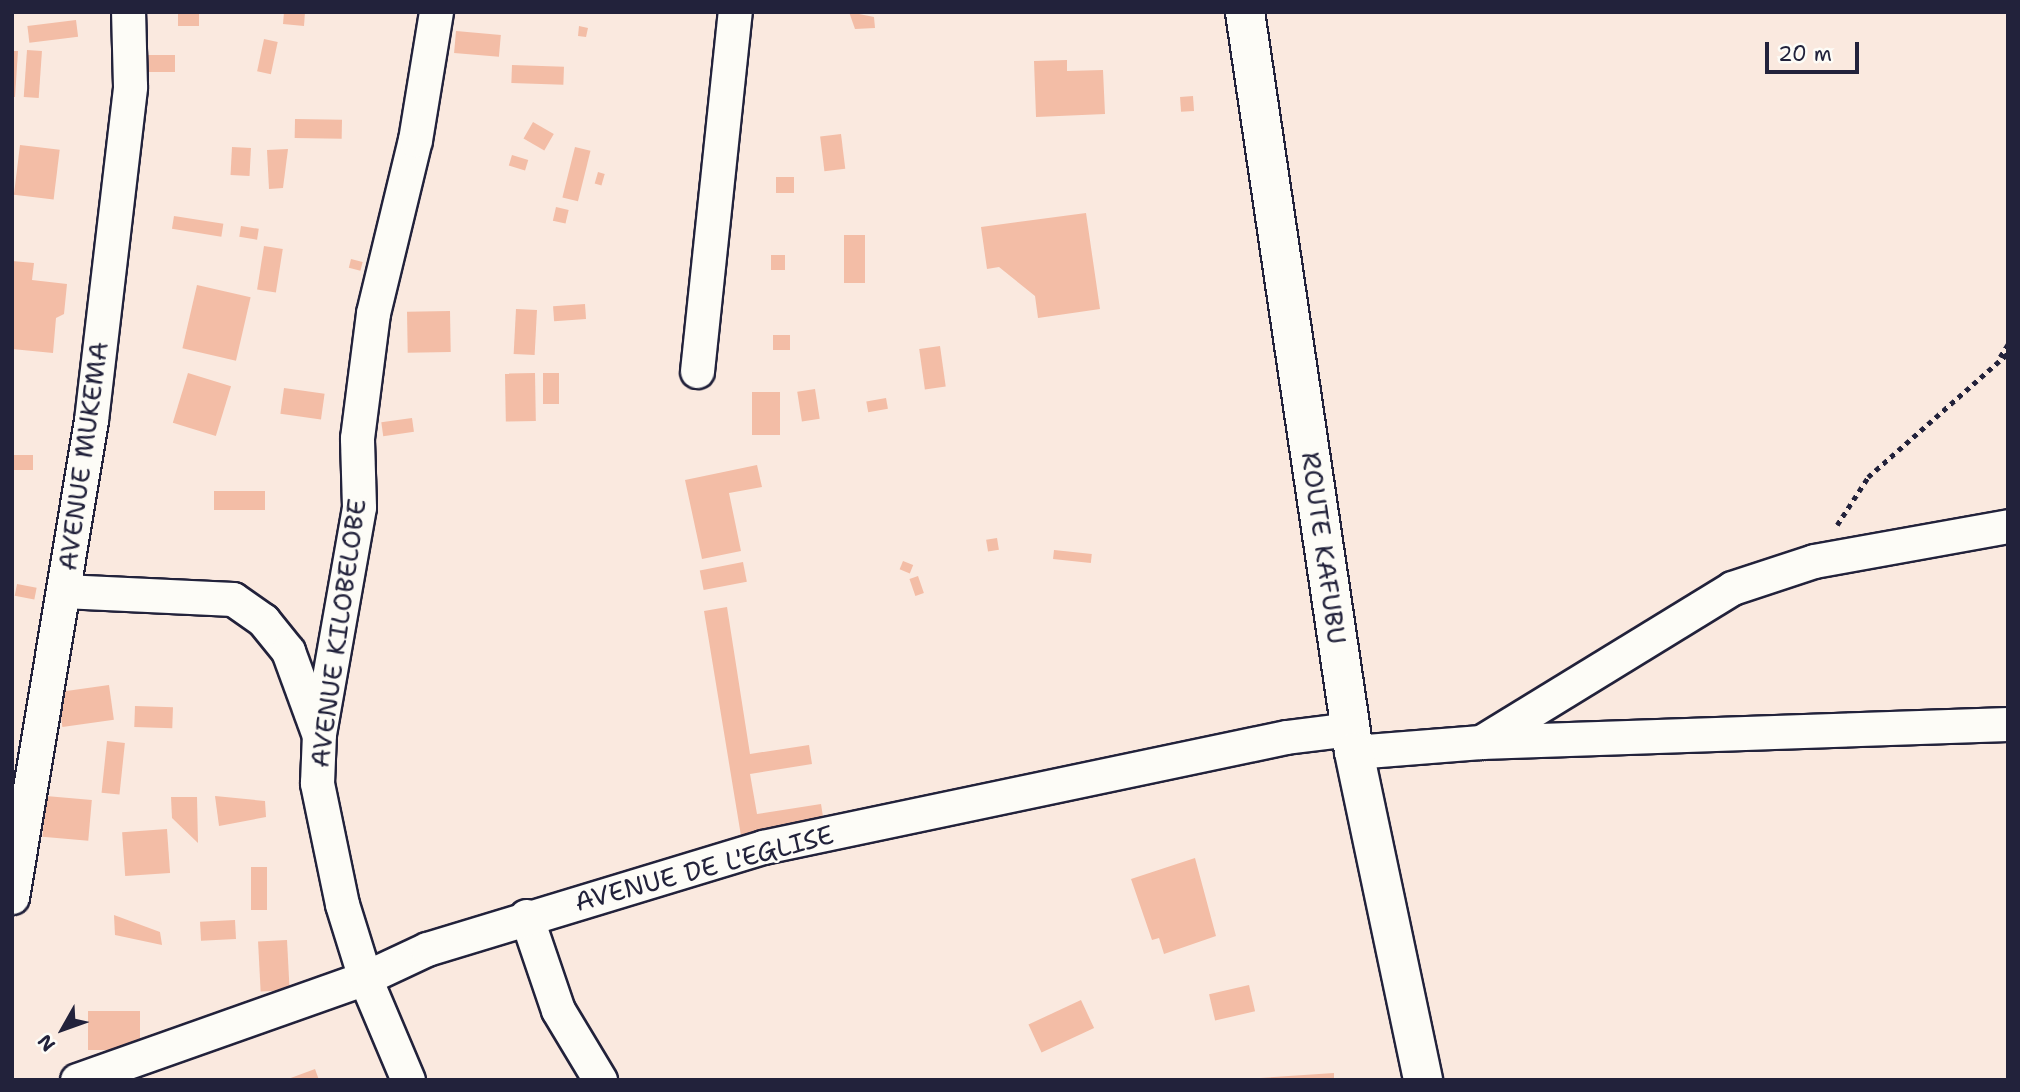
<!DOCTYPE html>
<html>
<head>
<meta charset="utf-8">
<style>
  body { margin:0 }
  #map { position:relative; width:2020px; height:1092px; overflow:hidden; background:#fae9df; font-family:"Shantell Sans",sans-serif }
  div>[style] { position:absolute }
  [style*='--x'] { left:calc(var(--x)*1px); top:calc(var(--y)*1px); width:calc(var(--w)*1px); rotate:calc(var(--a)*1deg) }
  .building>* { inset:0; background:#f3bda6; transform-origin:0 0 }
  .path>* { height:4.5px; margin-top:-2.25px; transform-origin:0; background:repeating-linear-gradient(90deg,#22223b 0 5px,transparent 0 10px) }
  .roads { filter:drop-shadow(2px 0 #22223b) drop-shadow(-2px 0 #22223b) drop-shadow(0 2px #22223b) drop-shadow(0 -2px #22223b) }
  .minor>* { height:33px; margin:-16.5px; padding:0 16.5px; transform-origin:16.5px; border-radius:16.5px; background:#fdfcf7 }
  .secondary>* { height:38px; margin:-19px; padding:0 19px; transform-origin:19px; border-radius:19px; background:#fdfcf7 }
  span { translate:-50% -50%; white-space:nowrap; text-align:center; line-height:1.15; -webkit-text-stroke:5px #fdfcf7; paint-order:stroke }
  .street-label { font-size:26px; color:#22223b }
  .frame { position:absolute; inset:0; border:14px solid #22223b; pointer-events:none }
  .north { position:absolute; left:28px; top:994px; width:70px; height:70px; -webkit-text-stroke:5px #fdfcf7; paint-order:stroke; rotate:230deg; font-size:19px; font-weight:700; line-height:28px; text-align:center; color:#22223b }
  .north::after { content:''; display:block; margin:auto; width:24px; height:32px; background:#22223b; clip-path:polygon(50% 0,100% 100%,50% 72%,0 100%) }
  .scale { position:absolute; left:1765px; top:42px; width:94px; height:32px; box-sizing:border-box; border:4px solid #22223b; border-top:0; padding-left:9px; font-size:21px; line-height:24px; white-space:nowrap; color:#22223b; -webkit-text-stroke:5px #fdfcf7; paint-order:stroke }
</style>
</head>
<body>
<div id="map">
  <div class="building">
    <div style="left:178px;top:12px;width:21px;height:14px"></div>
    <div style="clip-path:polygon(284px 12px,305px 12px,304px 26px,283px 24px)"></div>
    <div style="clip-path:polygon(849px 12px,874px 17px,875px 28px,855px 29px)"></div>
    <div style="left:76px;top:20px;width:17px;height:49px;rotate:83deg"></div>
    <div style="clip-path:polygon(579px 26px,588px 28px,586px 37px,578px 36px)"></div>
    <div style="left:456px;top:31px;width:45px;height:22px;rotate:5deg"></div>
    <div style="left:264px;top:39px;width:14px;height:33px;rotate:12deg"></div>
    <div style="left:27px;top:50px;width:15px;height:47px;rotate:4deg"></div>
    <div style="clip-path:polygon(12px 51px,18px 51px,15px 97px,12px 97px)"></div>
    <div style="left:144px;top:55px;width:31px;height:17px"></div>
    <div style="clip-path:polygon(1067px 60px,1067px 71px,1103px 70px,1105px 114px,1036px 117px,1034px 61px)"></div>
    <div style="left:512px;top:65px;width:52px;height:18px;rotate:2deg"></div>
    <div style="left:1193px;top:96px;width:15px;height:13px;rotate:86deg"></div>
    <div style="left:295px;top:119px;width:47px;height:19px;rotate:1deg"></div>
    <div style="left:533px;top:122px;width:24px;height:19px;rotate:30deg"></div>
    <div style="left:841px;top:134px;width:35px;height:21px;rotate:83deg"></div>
    <div style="left:20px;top:145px;width:40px;height:50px;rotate:7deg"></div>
    <div style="left:232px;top:147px;width:19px;height:28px;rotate:3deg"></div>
    <div style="left:575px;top:147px;width:16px;height:52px;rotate:14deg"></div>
    <div style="clip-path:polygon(288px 149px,283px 188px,269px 189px,267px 150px)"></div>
    <div style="left:512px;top:155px;width:17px;height:11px;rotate:17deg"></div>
    <div style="left:598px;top:172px;width:7px;height:12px;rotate:16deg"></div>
    <div style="left:776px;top:177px;width:18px;height:16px"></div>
    <div style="left:556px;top:207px;width:13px;height:14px;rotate:13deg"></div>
    <div style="clip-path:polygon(1086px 213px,1100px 309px,1038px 318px,1035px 296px,999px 267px,987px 269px,981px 227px)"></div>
    <div style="left:174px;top:216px;width:50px;height:13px;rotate:9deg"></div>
    <div style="left:241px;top:226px;width:18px;height:11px;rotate:9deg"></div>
    <div style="left:844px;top:235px;width:21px;height:48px"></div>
    <div style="left:264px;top:246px;width:19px;height:44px;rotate:9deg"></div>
    <div style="left:771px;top:255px;width:14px;height:15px"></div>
    <div style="left:351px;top:259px;width:12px;height:9px;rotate:14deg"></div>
    <div style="clip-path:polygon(12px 261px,34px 263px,32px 280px,67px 284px,64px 314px,56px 318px,53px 353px,12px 349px)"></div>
    <div style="left:197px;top:285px;width:55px;height:65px;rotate:13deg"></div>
    <div style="left:585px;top:304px;width:15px;height:32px;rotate:86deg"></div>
    <div style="left:516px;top:309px;width:21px;height:45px;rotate:3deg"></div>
    <div style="left:450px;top:311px;width:41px;height:43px;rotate:89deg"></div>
    <div style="left:790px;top:335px;width:15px;height:17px;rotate:90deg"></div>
    <div style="left:940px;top:346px;width:41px;height:21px;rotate:82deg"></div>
    <div style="left:188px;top:373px;width:45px;height:52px;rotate:17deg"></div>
    <div style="left:535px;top:373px;width:48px;height:30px;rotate:89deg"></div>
    <div style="left:543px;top:373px;width:16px;height:31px"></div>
    <div style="left:284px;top:388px;width:41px;height:26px;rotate:8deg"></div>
    <div style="left:815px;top:389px;width:30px;height:18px;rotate:81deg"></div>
    <div style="left:752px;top:392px;width:28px;height:43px"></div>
    <div style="left:886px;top:398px;width:11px;height:20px;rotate:80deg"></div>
    <div style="left:412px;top:418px;width:14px;height:31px;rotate:82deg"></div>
    <div style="left:33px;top:455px;width:15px;height:21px;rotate:90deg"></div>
    <div style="clip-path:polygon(757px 465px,762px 487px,729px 493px,741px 551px,702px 559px,685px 480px)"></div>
    <div style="left:214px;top:491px;width:51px;height:19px"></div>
    <div style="left:997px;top:538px;width:12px;height:11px;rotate:81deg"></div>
    <div style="left:1054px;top:550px;width:38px;height:9px;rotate:6deg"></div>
    <div style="left:903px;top:561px;width:11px;height:9px;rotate:22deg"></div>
    <div style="left:743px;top:562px;width:20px;height:44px;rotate:79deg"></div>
    <div style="left:918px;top:576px;width:18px;height:9px;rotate:71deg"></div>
    <div style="left:17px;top:584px;width:20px;height:12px;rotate:11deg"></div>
    <div style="clip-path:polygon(727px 607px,750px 754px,809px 745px,812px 764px,750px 774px,757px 814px,821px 804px,824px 823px,741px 836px,704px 611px)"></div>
    <div style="left:109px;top:685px;width:35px;height:52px;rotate:82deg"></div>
    <div style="left:135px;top:706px;width:38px;height:21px;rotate:2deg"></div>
    <div style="left:107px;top:741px;width:18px;height:52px;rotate:6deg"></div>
    <div style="left:46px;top:796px;width:46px;height:41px;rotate:5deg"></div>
    <div style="clip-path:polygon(215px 796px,265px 801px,266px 817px,219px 826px)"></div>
    <div style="clip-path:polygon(171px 797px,197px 797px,198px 843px,172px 818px)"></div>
    <div style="left:167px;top:829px;width:44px;height:45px;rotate:86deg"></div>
    <div style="clip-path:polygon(1195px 858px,1216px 936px,1164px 954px,1159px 938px,1152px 940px,1131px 879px)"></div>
    <div style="left:251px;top:867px;width:16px;height:43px"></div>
    <div style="clip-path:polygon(114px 915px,160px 932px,162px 945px,115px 935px)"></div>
    <div style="left:235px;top:920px;width:19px;height:35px;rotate:87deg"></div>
    <div style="left:287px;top:940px;width:50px;height:29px;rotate:87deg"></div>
    <div style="left:1249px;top:985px;width:27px;height:41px;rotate:77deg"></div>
    <div style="left:1081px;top:1000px;width:31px;height:58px;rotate:65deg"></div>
    <div style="left:88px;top:1011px;width:52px;height:39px"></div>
    <div style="clip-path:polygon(315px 1069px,319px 1080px,288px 1080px,288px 1079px)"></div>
    <div style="clip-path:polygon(1334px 1073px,1334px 1080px,1260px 1080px,1260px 1078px)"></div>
  </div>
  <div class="path">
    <div style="--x:2000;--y:357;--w:15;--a:-58"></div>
    <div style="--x:1837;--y:525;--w:57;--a:-57.1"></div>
    <div style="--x:1868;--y:477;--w:187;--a:-41.5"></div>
  </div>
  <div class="roads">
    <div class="minor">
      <div style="--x:697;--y:371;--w:361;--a:-84"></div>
      <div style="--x:63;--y:591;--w:170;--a:2.7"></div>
      <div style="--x:233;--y:599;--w:37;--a:35"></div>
      <div style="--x:263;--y:620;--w:40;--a:51"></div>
      <div style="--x:288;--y:651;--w:87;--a:69.9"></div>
      <div style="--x:1481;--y:742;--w:294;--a:-31.5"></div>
      <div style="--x:1732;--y:588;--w:86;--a:-18.2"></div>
      <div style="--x:1814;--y:561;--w:197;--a:-10.2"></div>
      <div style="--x:1354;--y:752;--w:127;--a:-4.5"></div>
      <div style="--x:1481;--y:742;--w:527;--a:-1.96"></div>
      <div style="--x:12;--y:897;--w:483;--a:-80.6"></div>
      <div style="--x:91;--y:420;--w:336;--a:-83.3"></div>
      <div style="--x:130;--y:86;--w:74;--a:-91.5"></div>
      <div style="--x:526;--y:916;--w:99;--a:71.2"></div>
      <div style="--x:558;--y:1010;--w:82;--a:59"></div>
      <div style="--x:77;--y:1080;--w:306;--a:-19.5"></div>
      <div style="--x:365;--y:978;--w:68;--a:-25.1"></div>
      <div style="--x:427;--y:949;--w:351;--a:-16.9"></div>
      <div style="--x:763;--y:847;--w:534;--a:-11.88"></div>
      <div style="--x:1286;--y:737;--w:64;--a:-7.1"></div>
      <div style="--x:408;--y:1080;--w:111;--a:-112.9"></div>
      <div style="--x:365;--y:978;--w:77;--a:-107.3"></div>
      <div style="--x:342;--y:904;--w:124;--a:-101.7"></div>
      <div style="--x:317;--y:783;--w:49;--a:-87.7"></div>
      <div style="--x:319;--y:734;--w:230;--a:-80"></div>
      <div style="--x:359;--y:507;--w:69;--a:-91.7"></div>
      <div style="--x:357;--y:438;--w:126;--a:-82.7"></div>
      <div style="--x:373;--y:313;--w:178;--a:-76.4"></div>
      <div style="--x:415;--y:140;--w:130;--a:-80.7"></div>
    </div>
    <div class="secondary">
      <div style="--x:1245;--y:12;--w:748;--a:81.62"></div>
      <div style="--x:1354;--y:752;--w:335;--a:78.1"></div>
    </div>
  </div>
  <div class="street-label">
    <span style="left:83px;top:456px;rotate:-82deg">AVENUE MUKEMA</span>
    <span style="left:1324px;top:548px;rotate:82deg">ROUTE KAFUBU</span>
    <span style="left:338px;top:633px;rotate:-82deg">AVENUE KILOBELOBE</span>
    <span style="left:704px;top:868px;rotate:-15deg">AVENUE DE L'EGLISE</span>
  </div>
  <div class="frame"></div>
  <div class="north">N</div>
  <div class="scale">20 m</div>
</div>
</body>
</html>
